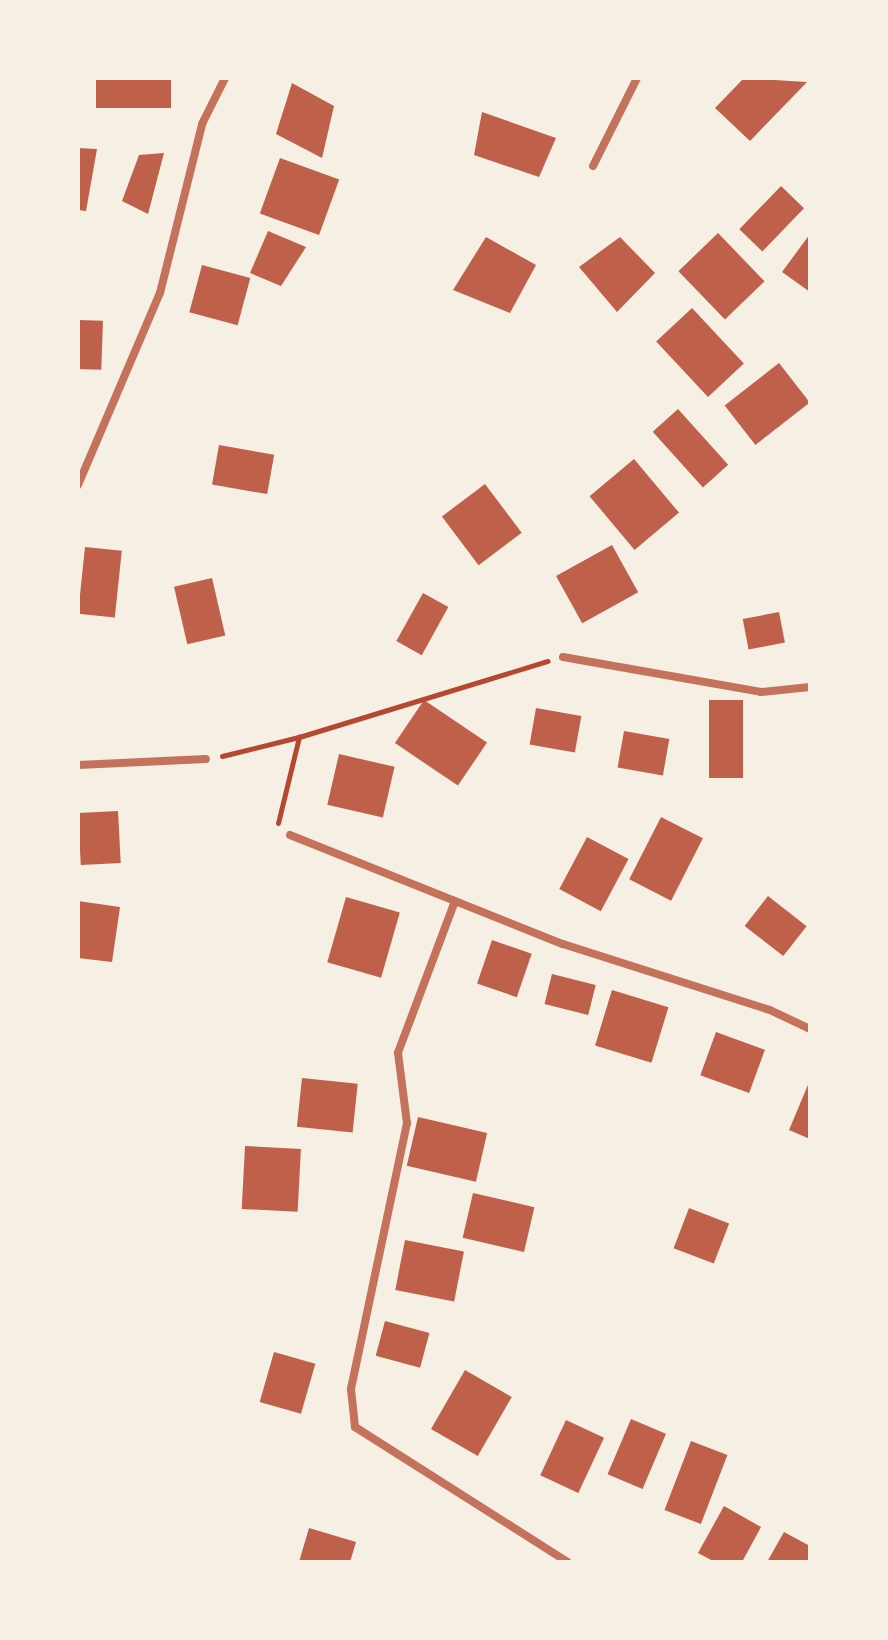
<!DOCTYPE html>
<html>
<head>
<meta charset="utf-8">
<style>
  body { margin:0 }
  #map { position:relative; width:888px; height:1640px; overflow:hidden; background:#f6efe4; font-family:"Open Sans",sans-serif }
  div>[style] { position:absolute }
  [style*='--x'] { left:calc(var(--x)*1px); top:calc(var(--y)*1px); width:calc(var(--w)*1px); rotate:calc(var(--a)*1deg) }
  .building>* { inset:0; background:#bf614a; transform-origin:0 0 }
  .path>* { height:5px; margin:-2.5px; padding:0 2.5px; transform-origin:2.5px; border-radius:2.5px; background:#b5482f }
  .minor>* { height:8px; margin:-4px; padding:0 4px; transform-origin:4px; border-radius:4px; background:#c5725c }
  span { translate:-50% -50%; white-space:nowrap; text-align:center; line-height:1.15; -webkit-text-stroke:8px #f6efe4; paint-order:stroke }
  .frame { position:absolute; inset:0; border:80px solid #f6efe4; pointer-events:none }
</style>
</head>
<body>
<div id="map">
  <div class="building">
    <div style="left:96px;top:78px;width:75px;height:30px"></div>
    <div style="clip-path:polygon(744px 78px,807px 82px,750px 141px,715px 108px)"></div>
    <div style="clip-path:polygon(292px 83px,334px 106px,322px 158px,276px 134px)"></div>
    <div style="clip-path:polygon(482px 112px,556px 138px,539px 177px,474px 155px)"></div>
    <div style="clip-path:polygon(78px 148px,97px 149px,86px 211px,78px 210px)"></div>
    <div style="clip-path:polygon(164px 153px,148px 214px,122px 201px,139px 155px)"></div>
    <div style="left:280px;top:158px;width:63px;height:59px;rotate:20deg"></div>
    <div style="left:781px;top:186px;width:32px;height:60px;rotate:44deg"></div>
    <div style="clip-path:polygon(268px 231px,306px 247px,281px 286px,250px 273px)"></div>
    <div style="left:718px;top:233px;width:67px;height:55px;rotate:46deg"></div>
    <div style="clip-path:polygon(810px 234px,810px 292px,782px 272px)"></div>
    <div style="clip-path:polygon(486px 237px,536px 265px,510px 313px,453px 290px)"></div>
    <div style="clip-path:polygon(620px 237px,655px 273px,617px 312px,579px 267px)"></div>
    <div style="left:202px;top:265px;width:50px;height:49px;rotate:15deg"></div>
    <div style="left:692px;top:308px;width:76px;height:49px;rotate:47deg"></div>
    <div style="left:78px;top:320px;width:25px;height:49px;rotate:2deg"></div>
    <div style="left:779px;top:363px;width:50px;height:69px;rotate:52deg"></div>
    <div style="left:678px;top:409px;width:75px;height:34px;rotate:48deg"></div>
    <div style="left:219px;top:445px;width:56px;height:40px;rotate:10deg"></div>
    <div style="left:634px;top:459px;width:70px;height:58px;rotate:50deg"></div>
    <div style="left:485px;top:484px;width:61px;height:54px;rotate:53deg"></div>
    <div style="left:612px;top:545px;width:54px;height:64px;rotate:61deg"></div>
    <div style="left:85px;top:547px;width:37px;height:67px;rotate:6deg"></div>
    <div style="left:212px;top:578px;width:59px;height:39px;rotate:77deg"></div>
    <div style="left:423px;top:593px;width:29px;height:55px;rotate:29deg"></div>
    <div style="left:779px;top:612px;width:31px;height:37px;rotate:79deg"></div>
    <div style="left:424px;top:700px;width:76px;height:52px;rotate:34deg"></div>
    <div style="left:709px;top:700px;width:34px;height:78px"></div>
    <div style="left:536px;top:708px;width:46px;height:37px;rotate:10deg"></div>
    <div style="left:624px;top:731px;width:46px;height:37px;rotate:10deg"></div>
    <div style="left:339px;top:754px;width:57px;height:52px;rotate:13deg"></div>
    <div style="left:118px;top:811px;width:52px;height:40px;rotate:87deg"></div>
    <div style="left:661px;top:817px;width:47px;height:70px;rotate:27deg"></div>
    <div style="left:587px;top:837px;width:47px;height:59px;rotate:28deg"></div>
    <div style="left:768px;top:896px;width:49px;height:38px;rotate:38deg"></div>
    <div style="left:346px;top:897px;width:56px;height:68px;rotate:16deg"></div>
    <div style="clip-path:polygon(78px 901px,120px 907px,112px 962px,78px 958px)"></div>
    <div style="left:492px;top:940px;width:42px;height:46px;rotate:19deg"></div>
    <div style="left:552px;top:974px;width:45px;height:31px;rotate:14deg"></div>
    <div style="left:612px;top:990px;width:59px;height:58px;rotate:17deg"></div>
    <div style="left:716px;top:1032px;width:52px;height:46px;rotate:20deg"></div>
    <div style="left:302px;top:1078px;width:56px;height:49px;rotate:6deg"></div>
    <div style="clip-path:polygon(810px 1080px,810px 1139px,789px 1130px)"></div>
    <div style="left:418px;top:1117px;width:71px;height:50px;rotate:13deg"></div>
    <div style="left:245px;top:1146px;width:56px;height:63px;rotate:3deg"></div>
    <div style="left:473px;top:1193px;width:63px;height:46px;rotate:13deg"></div>
    <div style="left:689px;top:1208px;width:43px;height:43px;rotate:21deg"></div>
    <div style="left:405px;top:1240px;width:60px;height:51px;rotate:11deg"></div>
    <div style="left:385px;top:1321px;width:46px;height:36px;rotate:15deg"></div>
    <div style="left:274px;top:1352px;width:43px;height:52px;rotate:16deg"></div>
    <div style="left:465px;top:1370px;width:54px;height:68px;rotate:30deg"></div>
    <div style="left:631px;top:1419px;width:38px;height:60px;rotate:23deg"></div>
    <div style="left:566px;top:1420px;width:42px;height:61px;rotate:25deg"></div>
    <div style="left:691px;top:1441px;width:39px;height:74px;rotate:21deg"></div>
    <div style="clip-path:polygon(724px 1506px,761px 1527px,742px 1562px,715px 1562px,698px 1553px)"></div>
    <div style="clip-path:polygon(309px 1528px,356px 1542px,350px 1562px,299px 1562px)"></div>
    <div style="clip-path:polygon(784px 1532px,810px 1546px,810px 1562px,767px 1562px)"></div>
  </div>
  <div class="path">
    <div style="--x:222;--y:756;--w:79;--a:-13.9"></div>
    <div style="--x:278;--y:823;--w:89;--a:-76.3"></div>
    <div style="--x:299;--y:737;--w:260;--a:-17"></div>
  </div>
  <div class="minor">
    <div style="--x:593;--y:166;--w:98;--a:-63.4"></div>
    <div style="--x:78;--y:485;--w:209;--a:-66.9"></div>
    <div style="--x:160;--y:293;--w:174;--a:-76"></div>
    <div style="--x:202;--y:124;--w:51;--a:-63.4"></div>
    <div style="--x:563;--y:657;--w:201;--a:10"></div>
    <div style="--x:761;--y:692;--w:49;--a:-5.8"></div>
    <div style="--x:78;--y:765;--w:128;--a:-2.7"></div>
    <div style="--x:290;--y:835;--w:294;--a:21.8"></div>
    <div style="--x:563;--y:944;--w:217;--a:17.7"></div>
    <div style="--x:770;--y:1010;--w:44;--a:25.4"></div>
    <div style="--x:455;--y:901;--w:162;--a:110.6"></div>
    <div style="--x:398;--y:1053;--w:71;--a:82.7"></div>
    <div style="--x:407;--y:1123;--w:272;--a:101.9"></div>
    <div style="--x:351;--y:1389;--w:38;--a:84"></div>
    <div style="--x:355;--y:1427;--w:252;--a:32.4"></div>
  </div>
  <div class="frame"></div>
</div>
</body>
</html>
